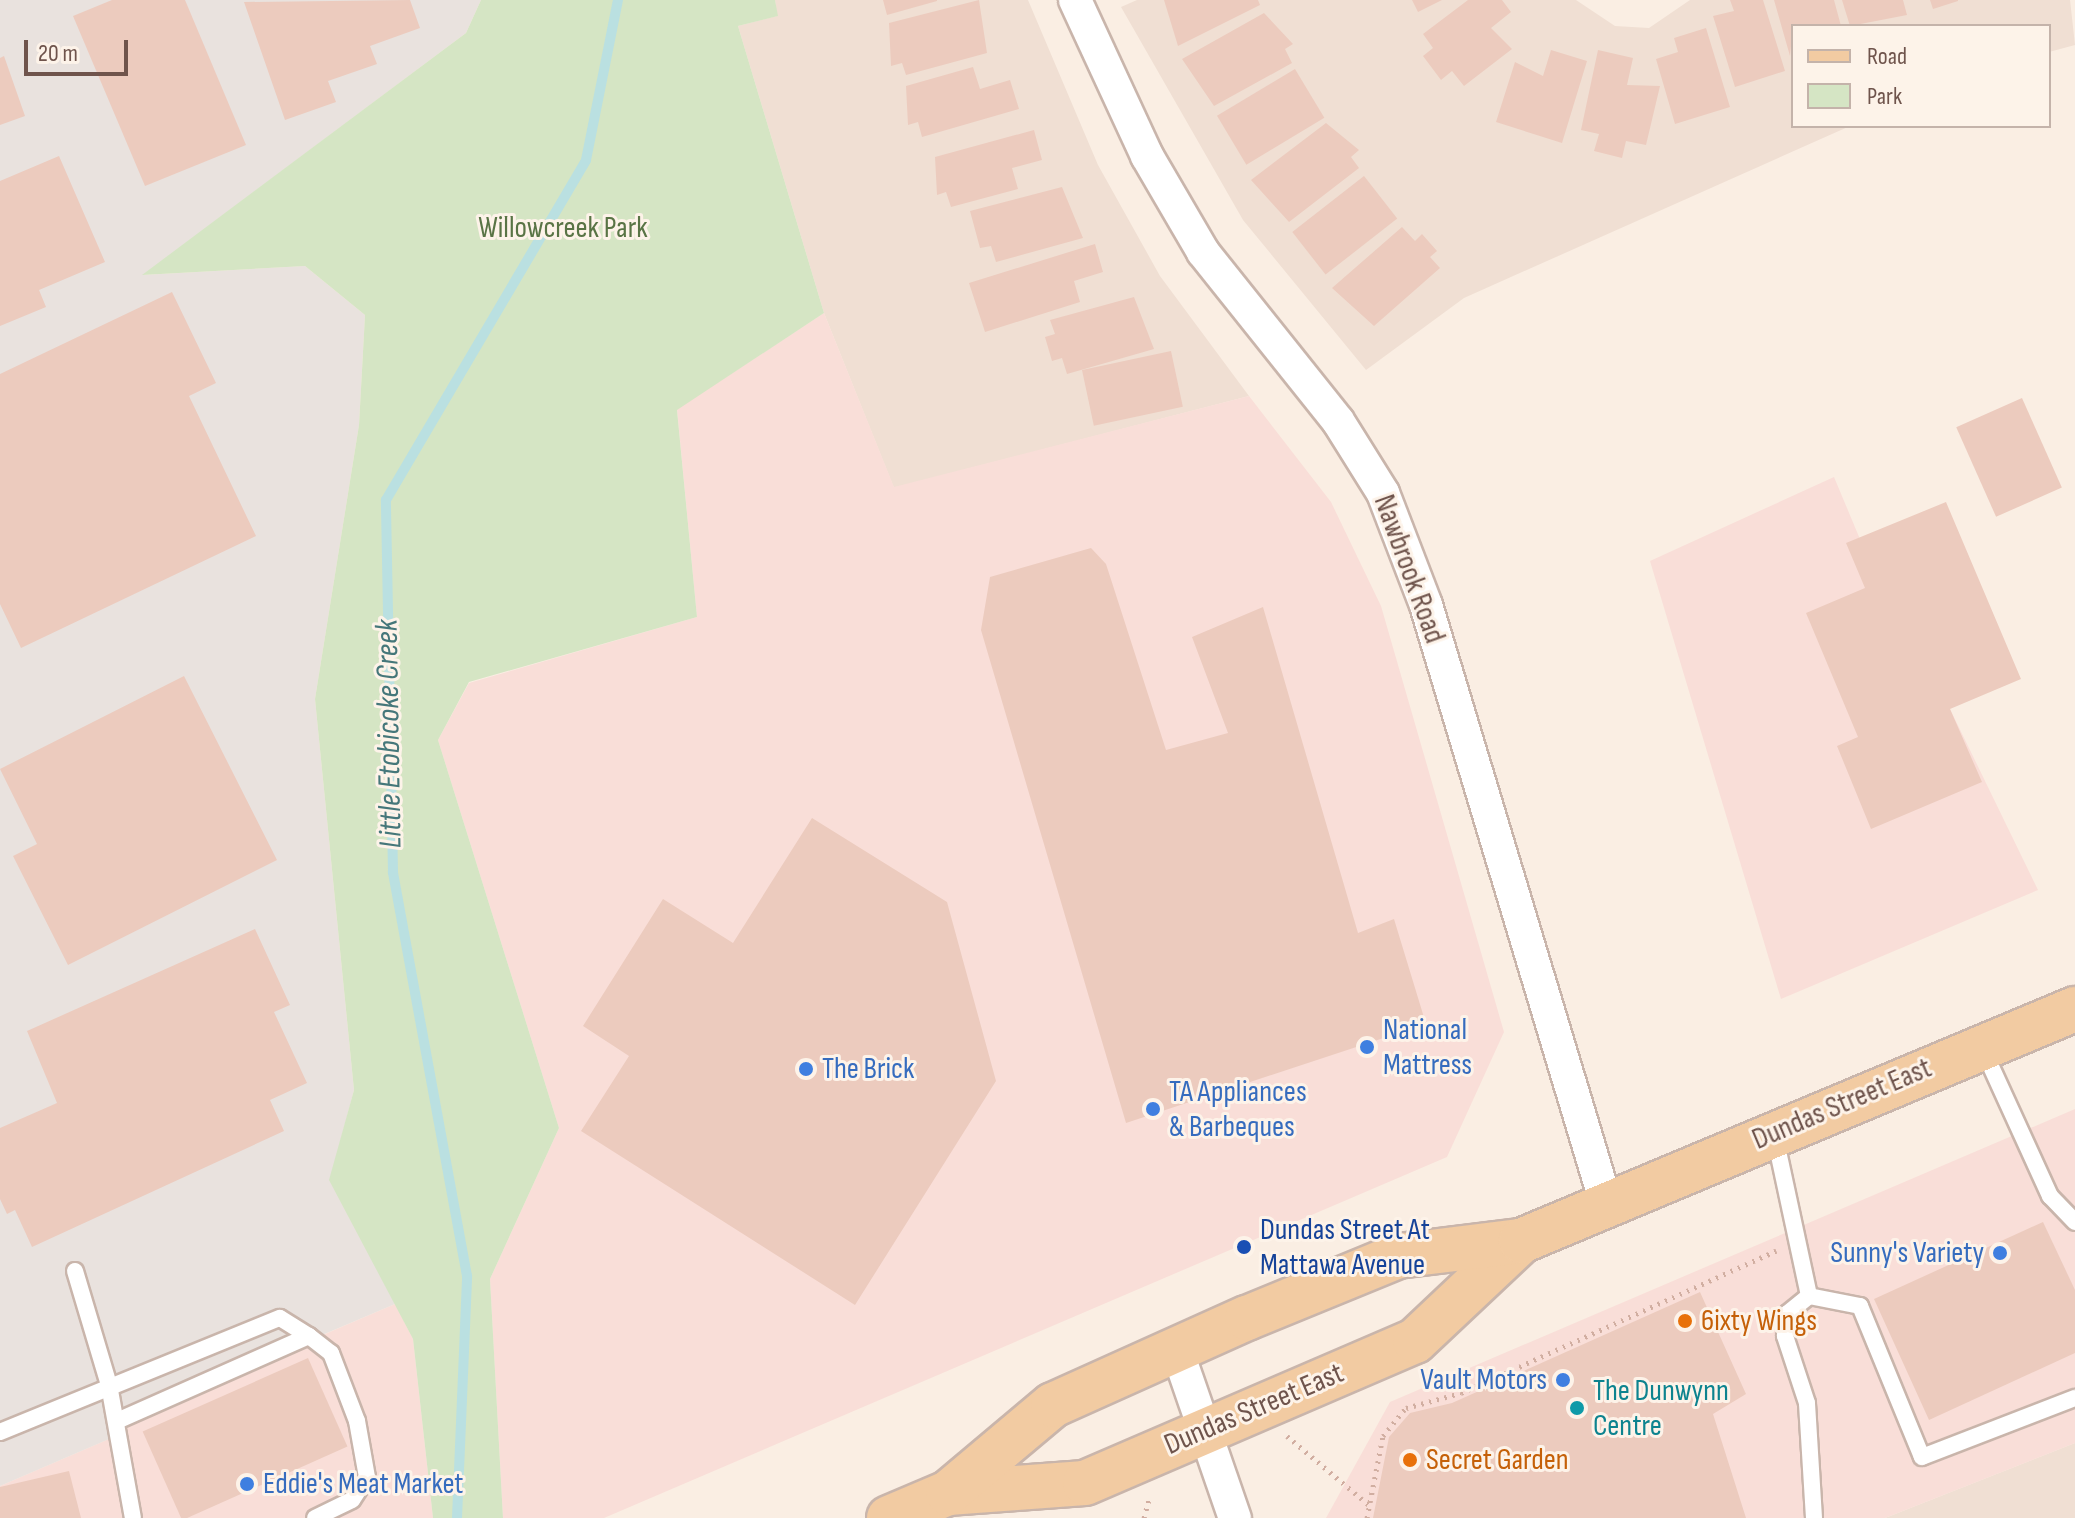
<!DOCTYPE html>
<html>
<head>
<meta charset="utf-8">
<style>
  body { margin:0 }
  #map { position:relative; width:2075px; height:1518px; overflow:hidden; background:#faeee3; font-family:"Sofia Sans Condensed",sans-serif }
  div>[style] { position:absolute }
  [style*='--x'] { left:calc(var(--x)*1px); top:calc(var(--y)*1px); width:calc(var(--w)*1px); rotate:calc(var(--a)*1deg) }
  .residential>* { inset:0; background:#f0dfd3 }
  .commercial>* { inset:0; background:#f9ded8 }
  .industrial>* { inset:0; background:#e9e2de }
  .green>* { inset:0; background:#d5e5c4 }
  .stream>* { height:10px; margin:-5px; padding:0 5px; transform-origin:5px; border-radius:5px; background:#bae0e1 }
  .building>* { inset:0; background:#eccbbe; transform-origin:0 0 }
  .path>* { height:5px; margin-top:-2.5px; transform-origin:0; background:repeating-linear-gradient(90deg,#d1aea1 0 2px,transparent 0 8px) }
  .roads { filter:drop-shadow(2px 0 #c9b5ab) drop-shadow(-2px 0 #c9b5ab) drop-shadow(0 2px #c9b5ab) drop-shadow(0 -2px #c9b5ab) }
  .lane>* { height:16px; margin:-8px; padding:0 8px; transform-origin:8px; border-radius:8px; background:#fff }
  .street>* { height:32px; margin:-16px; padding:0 16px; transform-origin:16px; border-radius:16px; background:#fff }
  .primary>* { height:44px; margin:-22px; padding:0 22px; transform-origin:22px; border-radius:22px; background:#f2cba2 }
  .dots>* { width:22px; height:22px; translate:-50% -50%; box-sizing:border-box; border:4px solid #fdf3e9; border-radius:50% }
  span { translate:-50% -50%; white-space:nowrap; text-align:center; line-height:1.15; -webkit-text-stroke:6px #fdf3e9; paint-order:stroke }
  .park-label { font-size:30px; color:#597445 }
  .street-label { font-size:30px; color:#6f544c }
  .shop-label { font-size:30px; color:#366cbe }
  .left { translate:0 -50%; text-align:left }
  .right { translate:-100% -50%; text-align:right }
  .transit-label { font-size:30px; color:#164399 }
  .food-label { font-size:30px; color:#c56008 }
  .culture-label { font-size:30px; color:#0d838f }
  .water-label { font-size:32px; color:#45777a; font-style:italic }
  .legend { position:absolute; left:1791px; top:24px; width:260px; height:104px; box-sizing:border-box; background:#fdf3e9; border:2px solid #c4b3aa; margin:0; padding:10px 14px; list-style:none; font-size:24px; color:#6f544c }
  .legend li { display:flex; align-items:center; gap:16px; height:40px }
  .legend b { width:40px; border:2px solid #c4b3aa }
  .scale { position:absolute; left:24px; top:40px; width:104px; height:36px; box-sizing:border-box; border:4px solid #6f544c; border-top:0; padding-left:10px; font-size:24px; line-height:28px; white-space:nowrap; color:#6f544c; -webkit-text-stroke:6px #fdf3e9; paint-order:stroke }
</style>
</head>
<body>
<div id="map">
  <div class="residential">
    <div style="clip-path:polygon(775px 0,1028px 0,1098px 165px,1160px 276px,1249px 396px,894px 488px,824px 313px,738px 26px,777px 16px)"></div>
    <div style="clip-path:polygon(1137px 0,1576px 0,1615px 26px,1649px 28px,1690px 0,2070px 0,2075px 45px,2049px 52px,2049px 26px,1793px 26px,1793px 126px,1850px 126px,1464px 298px,1366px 370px,1243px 220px,1121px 7px)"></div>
    <div style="clip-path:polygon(2075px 1443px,2075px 1518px,1885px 1518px)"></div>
  </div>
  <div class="commercial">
    <div style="clip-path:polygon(824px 313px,894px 487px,1249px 396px,1331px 502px,1381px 606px,1504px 1032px,1447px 1157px,604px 1518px,503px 1518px,490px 1279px,559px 1128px,438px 740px,469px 683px,697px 617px,677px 409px)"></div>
    <div style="clip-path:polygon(1834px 477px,1944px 740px,1950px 709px,2038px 890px,1781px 999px,1650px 561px)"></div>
    <div style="clip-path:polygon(2075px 1109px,2075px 1443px,1885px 1518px,1326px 1518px,1390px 1402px)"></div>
    <div style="clip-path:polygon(395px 1304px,413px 1339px,433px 1518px,0 1518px,0 1486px,116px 1436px,115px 1424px)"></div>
  </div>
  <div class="industrial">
    <div style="clip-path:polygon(0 0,481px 0,466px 33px,143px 275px,305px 266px,365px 315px,359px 425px,315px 699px,354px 1090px,330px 1180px,395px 1304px,115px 1423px,116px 1436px,0 1486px)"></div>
  </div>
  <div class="green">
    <div style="clip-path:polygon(481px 0,775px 0,778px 16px,738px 26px,824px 313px,677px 410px,697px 617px,469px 682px,438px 740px,559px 1128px,490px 1279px,503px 1518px,433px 1518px,413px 1339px,329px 1180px,354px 1090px,315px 699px,359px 425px,365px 315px,305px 266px,142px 275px,466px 33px)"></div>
  </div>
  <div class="stream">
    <div style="--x:457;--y:1518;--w:242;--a:-87.6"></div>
    <div style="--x:467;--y:1276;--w:411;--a:-100.4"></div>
    <div style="--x:393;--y:872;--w:372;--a:-91.1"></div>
    <div style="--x:386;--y:500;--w:394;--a:-59.5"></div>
    <div style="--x:586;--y:160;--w:163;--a:-78.7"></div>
  </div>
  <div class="building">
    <div style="clip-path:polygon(112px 0,185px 0,246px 145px,145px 186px,73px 16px)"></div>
    <div style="clip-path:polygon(410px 0,420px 28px,370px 46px,377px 64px,328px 81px,336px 102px,285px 120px,244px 2px)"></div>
    <div style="clip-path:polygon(883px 0,937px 0,937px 1px,887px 15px)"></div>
    <div style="clip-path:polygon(979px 0,987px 53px,906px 75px,902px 63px,891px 66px,889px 23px)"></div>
    <div style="clip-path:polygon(1164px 0,1258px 0,1260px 5px,1178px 46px)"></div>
    <div style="clip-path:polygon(1412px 0,1442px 0,1418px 12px)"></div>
    <div style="clip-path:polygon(1468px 0,1502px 0,1511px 12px,1491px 28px,1512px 49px,1464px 86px,1452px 71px,1441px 80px,1423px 56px,1433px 48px,1423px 34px)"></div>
    <div style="clip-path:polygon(1730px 0,1763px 0,1785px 71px,1735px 87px,1713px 16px,1734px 11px)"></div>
    <div style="clip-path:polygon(1774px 0,1834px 0,1841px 26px,1793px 26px,1790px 56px)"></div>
    <div style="clip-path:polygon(1842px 0,1903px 0,1907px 15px,1850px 26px)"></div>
    <div style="clip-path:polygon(1930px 0,1958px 0,1958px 1px,1933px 9px)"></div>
    <div style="clip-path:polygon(1264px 13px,1293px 44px,1285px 49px,1292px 63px,1214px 106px,1182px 59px)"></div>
    <div style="clip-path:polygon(1706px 28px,1730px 107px,1675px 124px,1656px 59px,1678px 52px,1674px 38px)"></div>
    <div style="clip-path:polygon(1551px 50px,1587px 61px,1562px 143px,1496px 122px,1515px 62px,1543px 76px)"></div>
    <div style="clip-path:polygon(1598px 50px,1633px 58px,1627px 85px,1660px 86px,1646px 145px,1626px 141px,1622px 158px,1594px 151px,1599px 134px,1581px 130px)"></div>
    <div style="clip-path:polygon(4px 56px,25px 116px,0 125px,0 58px)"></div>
    <div style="clip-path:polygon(973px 67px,980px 89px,1010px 80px,1019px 109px,922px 137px,918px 122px,908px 125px,906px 86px)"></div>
    <div style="left:1295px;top:69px;width:57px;height:91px;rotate:59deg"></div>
    <div style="clip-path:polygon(1326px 123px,1359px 150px,1351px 157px,1359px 168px,1289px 222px,1251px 180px)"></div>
    <div style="clip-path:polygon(1034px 130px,1042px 160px,1012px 168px,1018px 189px,951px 207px,946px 192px,937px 195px,935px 157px)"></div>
    <div style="clip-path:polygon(59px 156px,105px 262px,39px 290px,46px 307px,0 326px,0 181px)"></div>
    <div style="left:1364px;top:176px;width:54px;height:91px;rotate:52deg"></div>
    <div style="clip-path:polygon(1062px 187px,1083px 238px,996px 262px,991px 246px,980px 248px,970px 211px)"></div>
    <div style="clip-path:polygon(1402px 227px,1415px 241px,1422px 234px,1437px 251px,1430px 257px,1440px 268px,1374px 326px,1332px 288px)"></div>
    <div style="clip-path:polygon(1095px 244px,1103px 272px,1074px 281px,1080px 302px,985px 332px,969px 283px)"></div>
    <div style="clip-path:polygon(172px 292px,216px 383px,189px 396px,256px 536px,21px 648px,0 604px,0 374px)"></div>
    <div style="clip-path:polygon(1134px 297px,1154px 349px,1067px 374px,1062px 358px,1052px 361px,1045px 337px,1055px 334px,1050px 320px)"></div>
    <div style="left:1171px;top:351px;width:57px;height:91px;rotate:78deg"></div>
    <div style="left:2022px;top:398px;width:98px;height:72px;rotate:66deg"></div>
    <div style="clip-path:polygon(1946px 502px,2021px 679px,1950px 709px,1982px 782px,1871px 829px,1837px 746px,1858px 737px,1806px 613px,1865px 588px,1846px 543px)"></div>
    <div style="clip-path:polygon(1091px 548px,1106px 564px,1166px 750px,1228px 733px,1192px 637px,1263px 607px,1358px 933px,1394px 919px,1426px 1024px,1126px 1123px,981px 630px,990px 577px)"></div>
    <div style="clip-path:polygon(184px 676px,277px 860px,68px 965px,13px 856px,37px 844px,0 769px)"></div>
    <div style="clip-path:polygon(812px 818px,947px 902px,996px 1081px,855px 1305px,581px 1131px,629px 1056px,583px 1026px,663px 899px,733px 943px)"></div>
    <div style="clip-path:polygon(255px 929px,290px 1005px,274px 1012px,307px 1083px,270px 1100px,284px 1131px,32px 1247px,15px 1210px,7px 1214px,0 1199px,0 1128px,57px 1103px,27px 1031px)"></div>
    <div style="clip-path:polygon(2043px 1222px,2075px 1290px,2075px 1353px,1929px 1420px,1874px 1299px)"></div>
    <div style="clip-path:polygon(1700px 1292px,1746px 1394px,1713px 1414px,1746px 1518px,1373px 1518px,1389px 1437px,1410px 1413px,1452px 1403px)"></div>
    <div style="left:308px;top:1358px;width:97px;height:181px;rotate:66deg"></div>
    <div style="clip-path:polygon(69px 1471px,81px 1518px,0 1518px,0 1487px)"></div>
  </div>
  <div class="path">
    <div style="--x:1287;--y:1436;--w:107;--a:40.1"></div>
    <div style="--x:1144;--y:1518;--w:23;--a:-75"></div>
    <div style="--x:1367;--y:1518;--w:84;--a:-79"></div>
    <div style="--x:1383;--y:1436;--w:36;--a:-51"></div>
    <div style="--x:1406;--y:1408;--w:57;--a:-15.3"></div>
    <div style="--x:1461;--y:1393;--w:346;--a:-24.3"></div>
  </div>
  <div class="roads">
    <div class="lane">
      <div style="--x:1983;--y:1049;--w:162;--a:65.5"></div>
      <div style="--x:2050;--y:1196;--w:36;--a:46"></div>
      <div style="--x:1775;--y:1137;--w:163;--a:77.9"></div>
      <div style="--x:75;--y:1271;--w:119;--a:73.4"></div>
      <div style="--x:109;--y:1385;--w:135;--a:79.8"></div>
      <div style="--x:117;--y:1421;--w:210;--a:-23.9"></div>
      <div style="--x:309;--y:1336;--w:28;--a:38"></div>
      <div style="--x:331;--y:1353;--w:73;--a:69.1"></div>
      <div style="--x:357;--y:1421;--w:57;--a:79.9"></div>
      <div style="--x:367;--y:1477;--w:27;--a:123"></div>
      <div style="--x:352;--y:1500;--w:41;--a:154.1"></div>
      <div style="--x:0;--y:1432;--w:302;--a:-22.2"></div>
      <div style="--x:280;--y:1318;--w:34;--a:32"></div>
      <div style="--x:1814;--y:1518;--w:115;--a:-93.5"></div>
      <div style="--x:1807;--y:1403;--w:71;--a:-108.2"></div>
      <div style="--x:1785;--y:1336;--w:23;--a:-83"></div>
      <div style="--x:1788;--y:1313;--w:27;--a:-39"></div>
      <div style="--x:1809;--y:1296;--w:52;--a:11.1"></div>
      <div style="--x:1860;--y:1306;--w:163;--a:67.7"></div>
      <div style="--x:1922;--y:1457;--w:164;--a:-21.1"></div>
    </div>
    <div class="street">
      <div style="--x:1075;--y:0;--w:172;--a:65.2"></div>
      <div style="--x:1147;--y:156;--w:111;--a:59.7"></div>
      <div style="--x:1203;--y:252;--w:216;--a:51.4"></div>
      <div style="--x:1338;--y:421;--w:85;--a:58"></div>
      <div style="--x:1383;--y:493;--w:120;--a:69"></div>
      <div style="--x:1426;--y:605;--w:625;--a:73.25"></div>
      <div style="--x:1177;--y:1350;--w:178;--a:71"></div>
    </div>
    <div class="primary">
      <div style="--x:948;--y:1493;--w:137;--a:-4.2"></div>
      <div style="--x:1085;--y:1483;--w:359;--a:-23.3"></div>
      <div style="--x:1415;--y:1341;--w:146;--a:-43.3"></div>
      <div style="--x:889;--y:1518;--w:64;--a:-23"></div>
      <div style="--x:948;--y:1493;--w:137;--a:-40"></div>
      <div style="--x:1053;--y:1405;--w:213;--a:-24.2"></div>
      <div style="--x:1247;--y:1318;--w:163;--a:-22.3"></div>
      <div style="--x:1398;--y:1256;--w:124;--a:-7"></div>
      <div style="--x:1521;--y:1241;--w:601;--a:-22.72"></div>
    </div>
  </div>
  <div class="dots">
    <div style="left:1367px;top:1047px;background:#3f7fe0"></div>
    <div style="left:806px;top:1069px;background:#3f7fe0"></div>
    <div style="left:1153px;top:1109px;background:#3f7fe0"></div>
    <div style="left:1244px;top:1247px;background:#1a4fb4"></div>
    <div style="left:2000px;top:1253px;background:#3f7fe0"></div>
    <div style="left:1685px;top:1321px;background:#e8710a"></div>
    <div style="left:1563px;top:1380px;background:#3f7fe0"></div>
    <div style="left:1577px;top:1408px;background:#0f9aa8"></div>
    <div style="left:1410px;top:1460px;background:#e8710a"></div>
    <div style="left:247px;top:1484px;background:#3f7fe0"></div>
  </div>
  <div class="park-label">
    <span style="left:563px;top:228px">Willowcreek Park</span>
  </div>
  <div class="street-label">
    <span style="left:1409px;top:569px;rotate:70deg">Nawbrook Road</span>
    <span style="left:1842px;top:1104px;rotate:-23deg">Dundas Street East</span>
    <span style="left:1254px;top:1409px;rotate:-23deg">Dundas Street East</span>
  </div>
  <div class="shop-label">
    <span class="left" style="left:1383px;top:1047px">National<br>Mattress</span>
    <span class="left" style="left:822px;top:1069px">The Brick</span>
    <span class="left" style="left:1169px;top:1109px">TA Appliances<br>&amp; Barbeques</span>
    <span class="right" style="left:1984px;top:1253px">Sunny's Variety</span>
    <span class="right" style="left:1547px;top:1380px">Vault Motors</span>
    <span class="left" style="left:263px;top:1484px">Eddie's Meat Market</span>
  </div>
  <div class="transit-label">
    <span class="left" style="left:1260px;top:1247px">Dundas Street At<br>Mattawa Avenue</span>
  </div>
  <div class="food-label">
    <span class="left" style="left:1701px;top:1321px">6ixty Wings</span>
    <span class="left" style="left:1426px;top:1460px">Secret Garden</span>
  </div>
  <div class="culture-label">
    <span class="left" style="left:1593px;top:1408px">The Dunwynn<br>Centre</span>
  </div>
  <div class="water-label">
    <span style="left:390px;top:734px;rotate:-91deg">Little Etobicoke Creek</span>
  </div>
  <ul class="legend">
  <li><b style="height:10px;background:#f2cba2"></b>Road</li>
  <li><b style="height:22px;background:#d5e5c4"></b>Park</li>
  </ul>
  <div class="scale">20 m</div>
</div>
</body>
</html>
